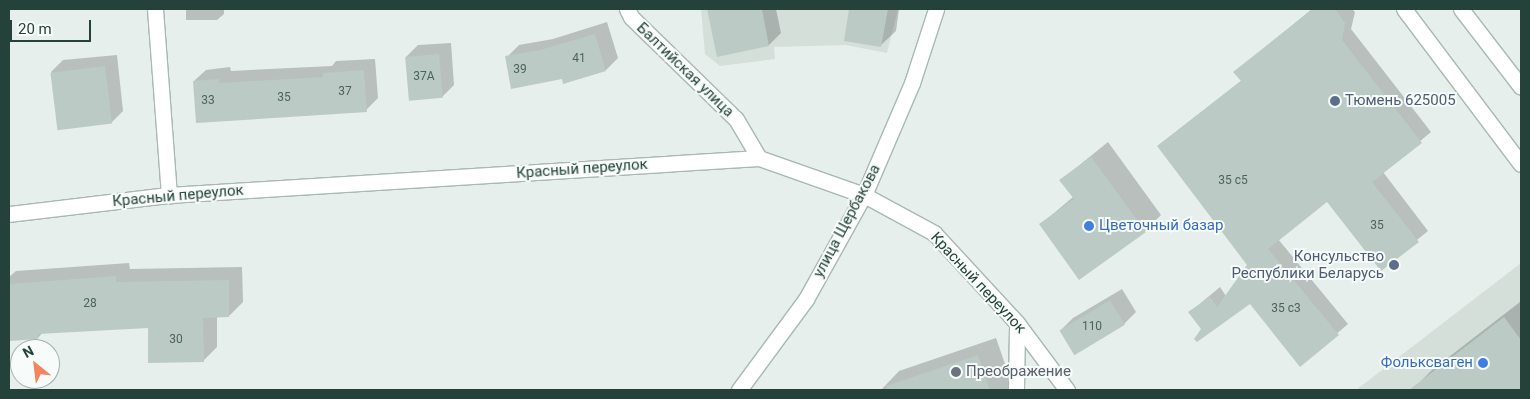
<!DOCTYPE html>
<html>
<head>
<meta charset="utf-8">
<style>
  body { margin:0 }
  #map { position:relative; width:1530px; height:399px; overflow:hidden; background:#e6efeb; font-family:Roboto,sans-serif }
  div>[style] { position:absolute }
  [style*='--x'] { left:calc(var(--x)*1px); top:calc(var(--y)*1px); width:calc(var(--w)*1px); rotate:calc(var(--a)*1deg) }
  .built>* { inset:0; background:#d4dfda }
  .shadow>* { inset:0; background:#0003 }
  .building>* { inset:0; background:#bbcac4; transform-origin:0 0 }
  .roads { filter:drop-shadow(1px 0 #a8b8b2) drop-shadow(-1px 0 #a8b8b2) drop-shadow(0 1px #a8b8b2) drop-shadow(0 -1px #a8b8b2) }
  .street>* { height:15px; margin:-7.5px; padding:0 7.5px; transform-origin:7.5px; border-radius:7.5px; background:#fff }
  .secondary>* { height:15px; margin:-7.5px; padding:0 7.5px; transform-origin:7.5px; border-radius:7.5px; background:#fff }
  .dots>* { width:14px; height:14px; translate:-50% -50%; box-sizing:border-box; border:2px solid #f7fbf9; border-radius:50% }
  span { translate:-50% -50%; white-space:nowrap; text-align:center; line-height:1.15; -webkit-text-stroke:4px #f7fbf9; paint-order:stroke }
  .number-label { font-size:12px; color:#4a645c }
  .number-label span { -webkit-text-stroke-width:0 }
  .street-label { font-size:15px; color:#24423a }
  .service-label { font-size:15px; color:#4e5e75 }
  .left { translate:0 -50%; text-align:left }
  .right { translate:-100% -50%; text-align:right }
  .shop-label { font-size:15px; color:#366cbe }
  .worship-label { font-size:15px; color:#5b616d }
  .frame { position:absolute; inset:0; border:10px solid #24423a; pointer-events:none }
  .north { position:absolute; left:10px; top:339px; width:50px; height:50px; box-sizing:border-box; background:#f7fbf9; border:1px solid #a3b1ad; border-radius:50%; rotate:331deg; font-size:14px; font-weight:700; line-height:20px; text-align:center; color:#24423a }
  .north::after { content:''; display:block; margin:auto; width:18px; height:22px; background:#f4845f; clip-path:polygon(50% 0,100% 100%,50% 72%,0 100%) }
  .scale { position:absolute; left:10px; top:20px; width:81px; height:22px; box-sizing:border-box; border:2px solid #24423a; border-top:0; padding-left:6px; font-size:15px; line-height:18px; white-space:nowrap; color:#24423a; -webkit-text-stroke:4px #f7fbf9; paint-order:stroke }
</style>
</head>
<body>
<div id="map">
  <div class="built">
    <div style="clip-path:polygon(701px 9px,898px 9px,887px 53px,846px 45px,774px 47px,775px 59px,720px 66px,705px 54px)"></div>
    <div style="clip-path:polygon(1521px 263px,1521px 390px,1356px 390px)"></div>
  </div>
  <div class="shadow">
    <div style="clip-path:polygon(186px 9px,224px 9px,224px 14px,217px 20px,186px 20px)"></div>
    <div style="clip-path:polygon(709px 9px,776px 9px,781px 33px,769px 45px,718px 55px)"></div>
    <div style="clip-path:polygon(851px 9px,899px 9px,896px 31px,880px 46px,845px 40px)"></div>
    <div style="clip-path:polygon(1312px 9px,1352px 9px,1355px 12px,1351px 29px,1431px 132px,1383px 172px,1428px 231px,1381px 269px,1327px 200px,1278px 239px,1348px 324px,1300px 365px,1250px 302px,1202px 329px,1190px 312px,1220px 287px,1226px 296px,1249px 265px,1158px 146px,1242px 80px,1235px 72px)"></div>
    <div style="clip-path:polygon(607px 22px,618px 58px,606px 70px,564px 82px,562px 78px,507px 57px,519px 45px,553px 39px)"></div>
    <div style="clip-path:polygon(451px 43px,454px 85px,442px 97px,406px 57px,418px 45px)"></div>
    <div style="clip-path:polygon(117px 55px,123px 111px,111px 123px,51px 72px,63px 60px)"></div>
    <div style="clip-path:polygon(375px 59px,378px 98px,366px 110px,194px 81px,206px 70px,230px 67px,231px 71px,332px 66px,336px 61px)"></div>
    <div style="clip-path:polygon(1108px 142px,1161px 215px,1145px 231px,1041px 224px,1073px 197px,1061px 180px)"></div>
    <div style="clip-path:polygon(129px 263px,130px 269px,242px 267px,243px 302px,229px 316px,217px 316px,217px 347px,203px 361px,149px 326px,43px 332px,38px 338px,9px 340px,9px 277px,16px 271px)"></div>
    <div style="clip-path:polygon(1122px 289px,1136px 312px,1124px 324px,1061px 330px,1073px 318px)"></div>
    <div style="clip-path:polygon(1520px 302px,1521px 390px,1420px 390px,1416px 386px,1432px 370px)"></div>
    <div style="clip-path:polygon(996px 338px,1014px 390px,881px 390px,899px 371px)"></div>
  </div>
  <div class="building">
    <div style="clip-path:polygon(707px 9px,762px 9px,769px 46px,717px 57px)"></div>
    <div style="clip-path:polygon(849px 9px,888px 9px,881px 47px,844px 41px)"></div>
    <div style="clip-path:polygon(1313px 9px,1335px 9px,1345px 23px,1342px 40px,1422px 143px,1372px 182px,1419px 242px,1381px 271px,1327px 202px,1268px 249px,1339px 335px,1300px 367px,1250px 304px,1197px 342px,1194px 339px,1201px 329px,1188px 312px,1210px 297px,1217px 307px,1247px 265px,1157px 146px,1241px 81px,1233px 72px)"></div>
    <div style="clip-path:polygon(595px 34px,606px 71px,563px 84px,562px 79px,511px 89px,505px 56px,540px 50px)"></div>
    <div style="left:439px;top:54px;width:44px;height:34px;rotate:85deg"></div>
    <div style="left:105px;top:66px;width:58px;height:55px;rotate:83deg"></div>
    <div style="clip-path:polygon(364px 70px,367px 112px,196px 123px,193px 81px,219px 79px,219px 83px,323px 77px,323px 73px)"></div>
    <div style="clip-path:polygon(1091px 157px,1146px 232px,1079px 280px,1039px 224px,1074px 199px,1059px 180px)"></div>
    <div style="clip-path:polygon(116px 276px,116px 282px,229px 280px,229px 317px,203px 318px,204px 362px,148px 363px,148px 328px,38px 334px,38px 339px,9px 341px,9px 284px)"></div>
    <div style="left:1110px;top:300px;width:29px;height:59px;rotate:59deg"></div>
    <div style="clip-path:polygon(1504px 317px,1521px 340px,1521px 390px,1409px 390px)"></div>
    <div style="clip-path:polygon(978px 355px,990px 390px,887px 390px,886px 386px)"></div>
  </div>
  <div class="roads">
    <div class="street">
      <div style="--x:155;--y:9;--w:187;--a:85.7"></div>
      <div style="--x:627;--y:9;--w:9;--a:63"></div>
      <div style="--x:631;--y:17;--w:146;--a:44.2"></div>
      <div style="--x:736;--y:119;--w:45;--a:59.5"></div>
      <div style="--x:9;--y:214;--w:161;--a:-6.8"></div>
      <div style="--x:169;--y:195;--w:591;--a:-3.59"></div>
      <div style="--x:759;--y:158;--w:111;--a:19.4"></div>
      <div style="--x:864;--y:195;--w:80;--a:28.5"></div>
      <div style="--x:934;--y:233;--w:122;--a:47.3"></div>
      <div style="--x:1017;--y:323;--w:84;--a:53.3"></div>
      <div style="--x:1016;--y:390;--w:67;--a:-89.1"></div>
    </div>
    <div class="secondary">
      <div style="--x:1404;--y:9;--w:194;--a:53"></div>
      <div style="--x:1461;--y:9;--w:98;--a:52.4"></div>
      <div style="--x:739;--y:390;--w:113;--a:-53.6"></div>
      <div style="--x:806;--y:299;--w:119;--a:-60.9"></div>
      <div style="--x:864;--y:195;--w:122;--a:-66.8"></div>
      <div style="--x:912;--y:83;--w:78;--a:-72"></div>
    </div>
  </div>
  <div class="dots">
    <div style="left:1335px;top:101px;background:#5c6f8a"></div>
    <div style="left:1089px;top:226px;background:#3f7fe0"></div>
    <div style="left:1394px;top:265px;background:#5c6f8a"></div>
    <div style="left:1483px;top:363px;background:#3f7fe0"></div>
    <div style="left:956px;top:372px;background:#6b7280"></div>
  </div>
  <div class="number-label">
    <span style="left:579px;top:59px">41</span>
    <span style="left:520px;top:70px">39</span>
    <span style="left:424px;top:77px">37А</span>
    <span style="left:345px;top:92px">37</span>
    <span style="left:284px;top:98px">35</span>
    <span style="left:208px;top:101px">33</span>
    <span style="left:1233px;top:181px">35 с5</span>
    <span style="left:1377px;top:226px">35</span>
    <span style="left:90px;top:304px">28</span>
    <span style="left:1286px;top:309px">35 с3</span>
    <span style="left:1092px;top:327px">110</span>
    <span style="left:176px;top:340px">30</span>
  </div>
  <div class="street-label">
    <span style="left:685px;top:70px;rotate:44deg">Балтийская улица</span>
    <span style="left:582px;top:169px;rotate:-4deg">Красный переулок</span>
    <span style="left:178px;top:196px;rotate:-5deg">Красный переулок</span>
    <span style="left:847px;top:221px;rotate:-62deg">улица Щербакова</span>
    <span style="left:978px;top:283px;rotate:47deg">Красный переулок</span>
  </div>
  <div class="service-label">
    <span class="left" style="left:1345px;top:101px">Тюмень 625005</span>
    <span class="right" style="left:1384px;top:265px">Консульство<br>Республики Беларусь</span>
  </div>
  <div class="shop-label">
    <span class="left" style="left:1099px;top:226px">Цветочный базар</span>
    <span class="right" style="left:1473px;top:363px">Фольксваген</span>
  </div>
  <div class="worship-label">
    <span class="left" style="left:966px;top:372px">Преображение</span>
  </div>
  <div class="frame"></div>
  <div class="north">N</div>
  <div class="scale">20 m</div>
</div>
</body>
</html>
